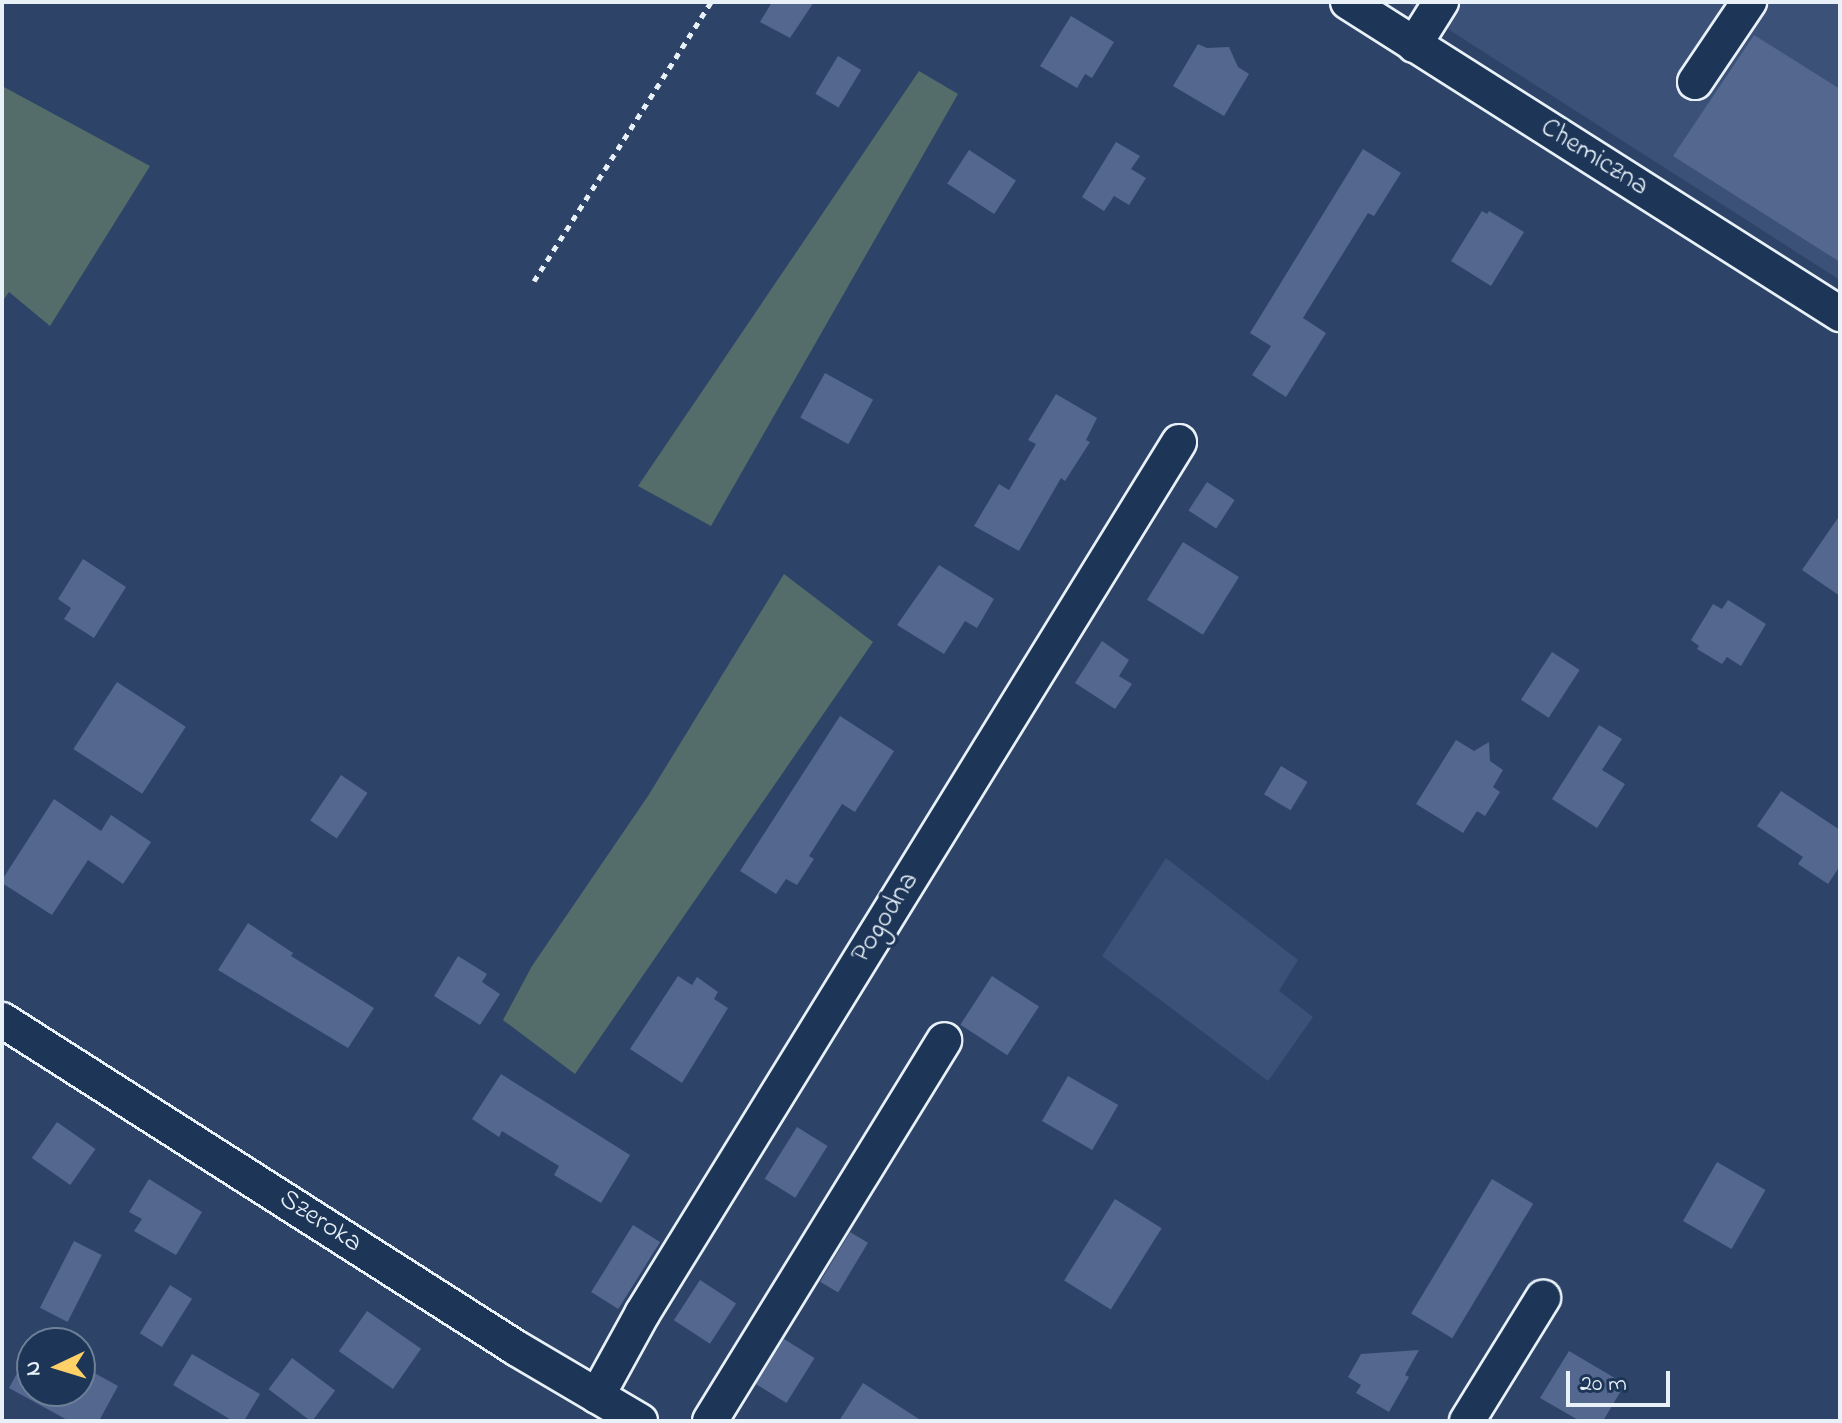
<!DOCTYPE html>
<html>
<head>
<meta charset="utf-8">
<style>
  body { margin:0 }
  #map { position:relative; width:1842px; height:1423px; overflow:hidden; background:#2d4468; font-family:"Indie Flower",sans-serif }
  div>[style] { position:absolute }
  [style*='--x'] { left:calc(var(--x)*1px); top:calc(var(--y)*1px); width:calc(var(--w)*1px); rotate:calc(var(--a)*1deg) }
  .built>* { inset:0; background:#3c5177 }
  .green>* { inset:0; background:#546d6a }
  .building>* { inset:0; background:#53678f; transform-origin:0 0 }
  .path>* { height:5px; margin-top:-2.5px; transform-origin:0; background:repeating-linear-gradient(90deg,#e8f1f8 0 6px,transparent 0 12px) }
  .roads { filter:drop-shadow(2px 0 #e8f1f8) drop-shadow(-2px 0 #e8f1f8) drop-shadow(0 2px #e8f1f8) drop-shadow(0 -2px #e8f1f8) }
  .minor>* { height:34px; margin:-17px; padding:0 17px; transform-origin:17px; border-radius:17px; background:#1d3557 }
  span { translate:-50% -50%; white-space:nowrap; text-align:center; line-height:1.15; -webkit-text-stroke:7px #1d3557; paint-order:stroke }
  .street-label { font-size:28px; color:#e8f1f8 }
  .frame { position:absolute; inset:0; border:4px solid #e8f1f8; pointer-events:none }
  .north { position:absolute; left:16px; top:1327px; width:80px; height:80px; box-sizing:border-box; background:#1d3557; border:2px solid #6e8097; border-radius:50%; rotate:266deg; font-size:22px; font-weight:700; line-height:32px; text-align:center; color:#e8f1f8 }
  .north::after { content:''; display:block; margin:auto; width:28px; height:36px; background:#ffd166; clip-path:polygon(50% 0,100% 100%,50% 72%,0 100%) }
  .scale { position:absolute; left:1566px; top:1371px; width:104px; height:36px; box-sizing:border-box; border:4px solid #e8f1f8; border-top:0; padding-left:10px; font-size:24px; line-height:28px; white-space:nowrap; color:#e8f1f8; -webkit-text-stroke:6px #1d3557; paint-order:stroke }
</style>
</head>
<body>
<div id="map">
  <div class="built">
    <div style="clip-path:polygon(1407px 2px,1840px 2px,1840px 280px,1468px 42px)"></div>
    <div style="clip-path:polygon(1166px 858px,1298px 960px,1279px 991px,1313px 1017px,1268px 1081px,1102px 956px)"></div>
  </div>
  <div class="green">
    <div style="clip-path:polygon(919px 71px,958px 94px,711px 526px,638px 486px)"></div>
    <div style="clip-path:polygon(2px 86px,150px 166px,50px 326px,9px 292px,2px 302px)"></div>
    <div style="clip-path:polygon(784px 574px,873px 642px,575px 1074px,503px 1020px,532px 966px,648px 796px)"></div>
  </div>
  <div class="building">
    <div style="clip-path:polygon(772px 2px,814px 2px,790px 38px,760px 22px)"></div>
    <div style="clip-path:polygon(1071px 16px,1114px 42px,1092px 78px,1085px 74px,1077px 88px,1040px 66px)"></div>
    <div style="clip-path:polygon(1754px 35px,1840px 89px,1840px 262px,1673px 156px)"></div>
    <div style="clip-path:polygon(1198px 44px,1207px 48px,1229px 47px,1238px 67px,1249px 74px,1224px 116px,1173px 86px)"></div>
    <div style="left:838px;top:56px;width:27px;height:44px;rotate:31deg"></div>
    <div style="clip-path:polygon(1116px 142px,1140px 156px,1131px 169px,1146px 178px,1129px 205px,1114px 196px,1104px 211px,1082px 197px)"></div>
    <div style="clip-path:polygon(1363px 149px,1401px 173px,1374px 216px,1368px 213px,1303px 318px,1326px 333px,1286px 397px,1252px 375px,1271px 346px,1250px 333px)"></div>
    <div style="left:969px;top:150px;width:56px;height:40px;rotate:33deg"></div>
    <div style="clip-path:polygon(1482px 211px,1487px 214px,1489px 211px,1524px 232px,1491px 286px,1451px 261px)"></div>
    <div style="left:825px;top:373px;width:55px;height:51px;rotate:29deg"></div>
    <div style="clip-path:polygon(1056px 394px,1097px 418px,1086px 440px,1090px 442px,1065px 481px,1061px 478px,1019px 551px,974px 526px,999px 484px,1009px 490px,1036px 444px,1028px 440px)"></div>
    <div style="left:1207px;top:482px;width:33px;height:34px;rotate:33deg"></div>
    <div style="clip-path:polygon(1840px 515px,1840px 596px,1802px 570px)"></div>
    <div style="left:1183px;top:542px;width:66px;height:68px;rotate:32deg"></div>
    <div style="clip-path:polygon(83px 559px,126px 587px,94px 638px,64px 619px,71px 608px,58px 599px)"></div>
    <div style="clip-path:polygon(939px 565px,994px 599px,977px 628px,965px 621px,944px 654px,897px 625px)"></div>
    <div style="clip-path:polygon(1728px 600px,1766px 624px,1741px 666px,1727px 657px,1722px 664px,1697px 649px,1699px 646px,1691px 640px,1713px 604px,1722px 609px)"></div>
    <div style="clip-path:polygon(1102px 641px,1129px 660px,1119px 676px,1132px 684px,1115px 709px,1075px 683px)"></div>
    <div style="left:1552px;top:652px;width:33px;height:57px;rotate:33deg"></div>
    <div style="left:117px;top:682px;width:82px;height:80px;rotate:33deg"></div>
    <div style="clip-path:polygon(840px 716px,894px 751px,855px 812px,842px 804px,809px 856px,814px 859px,797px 885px,786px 879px,776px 894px,740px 871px)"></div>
    <div style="clip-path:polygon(1599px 725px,1622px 739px,1602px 770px,1625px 784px,1597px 828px,1552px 799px)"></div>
    <div style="clip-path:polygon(1456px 740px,1474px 751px,1489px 742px,1490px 761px,1503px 770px,1493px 787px,1500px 792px,1485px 816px,1477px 811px,1463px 833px,1416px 804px)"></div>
    <div style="left:1281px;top:766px;width:31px;height:33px;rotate:31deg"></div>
    <div style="left:341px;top:775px;width:32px;height:55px;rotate:34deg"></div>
    <div style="clip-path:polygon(1781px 791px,1840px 830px,1840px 866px,1828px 884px,1798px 864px,1803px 857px,1757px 826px)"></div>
    <div style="clip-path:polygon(54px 799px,101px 831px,111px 815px,151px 842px,123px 884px,88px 860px,52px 915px,2px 883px,2px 880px)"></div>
    <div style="clip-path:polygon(248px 923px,293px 953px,291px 956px,374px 1008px,348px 1048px,218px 970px)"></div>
    <div style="clip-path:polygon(458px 956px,487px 974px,482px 982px,500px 994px,480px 1025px,434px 996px)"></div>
    <div style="clip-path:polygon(678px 976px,692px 985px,697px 977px,718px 992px,714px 999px,728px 1008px,682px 1083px,630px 1049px)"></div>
    <div style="left:992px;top:976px;width:56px;height:58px;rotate:33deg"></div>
    <div style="clip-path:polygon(501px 1074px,630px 1155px,601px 1203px,554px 1175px,559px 1166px,502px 1131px,499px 1137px,472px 1119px)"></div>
    <div style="left:1068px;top:1076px;width:58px;height:52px;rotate:30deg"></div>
    <div style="left:57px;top:1122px;width:47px;height:44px;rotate:35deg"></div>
    <div style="left:797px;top:1127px;width:36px;height:61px;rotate:32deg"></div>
    <div style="left:1717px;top:1162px;width:56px;height:68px;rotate:30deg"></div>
    <div style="clip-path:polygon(149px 1179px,202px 1212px,176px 1255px,134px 1231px,142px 1219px,129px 1212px)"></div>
    <div style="left:1492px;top:1179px;width:48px;height:157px;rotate:31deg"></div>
    <div style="left:1115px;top:1199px;width:55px;height:96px;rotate:32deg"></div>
    <div style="left:633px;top:1225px;width:32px;height:79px;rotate:32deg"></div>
    <div style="left:850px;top:1232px;width:21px;height:58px;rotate:31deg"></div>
    <div style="left:74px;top:1241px;width:31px;height:75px;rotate:27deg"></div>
    <div style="left:700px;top:1280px;width:43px;height:48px;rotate:33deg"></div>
    <div style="left:170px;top:1285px;width:26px;height:57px;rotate:32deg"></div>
    <div style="left:367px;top:1311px;width:66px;height:49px;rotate:35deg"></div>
    <div style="left:784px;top:1339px;width:36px;height:53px;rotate:32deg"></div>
    <div style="clip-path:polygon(32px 1345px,32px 1391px,80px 1391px,80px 1365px,118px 1386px,99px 1421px,69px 1421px,9px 1388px)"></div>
    <div style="clip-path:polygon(1419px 1350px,1405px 1375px,1409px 1377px,1389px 1412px,1356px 1393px,1361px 1385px,1348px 1377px,1361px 1354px)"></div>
    <div style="clip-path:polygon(1569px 1351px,1625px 1384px,1603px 1421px,1580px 1421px,1540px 1398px)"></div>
    <div style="clip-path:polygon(192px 1354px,260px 1394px,244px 1421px,233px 1421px,173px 1385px)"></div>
    <div style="left:292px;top:1358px;width:54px;height:39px;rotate:37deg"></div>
    <div style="clip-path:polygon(863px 1383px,922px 1421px,839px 1421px)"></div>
  </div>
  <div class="path">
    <div style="--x:534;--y:281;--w:330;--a:-57.6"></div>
  </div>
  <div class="roads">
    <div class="minor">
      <div style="--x:1348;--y:2;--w:583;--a:32.38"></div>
      <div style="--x:1414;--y:45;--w:51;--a:-57.9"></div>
      <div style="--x:1695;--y:82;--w:97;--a:-56"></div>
      <div style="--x:2;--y:1020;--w:610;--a:32.54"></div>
      <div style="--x:516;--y:1348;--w:144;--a:30.5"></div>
      <div style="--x:597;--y:1396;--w:94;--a:-61.2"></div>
      <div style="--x:642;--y:1314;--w:1024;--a:-58.37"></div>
      <div style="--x:710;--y:1421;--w:447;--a:-58.4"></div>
      <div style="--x:1467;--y:1421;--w:145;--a:-58.3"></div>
    </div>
  </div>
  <div class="street-label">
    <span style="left:1594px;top:158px;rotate:32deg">Chemiczna</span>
    <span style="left:886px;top:918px;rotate:-58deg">Pogodna</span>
    <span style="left:320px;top:1222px;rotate:33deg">Szeroka</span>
  </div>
  <div class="frame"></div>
  <div class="north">N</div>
  <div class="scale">20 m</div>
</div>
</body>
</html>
